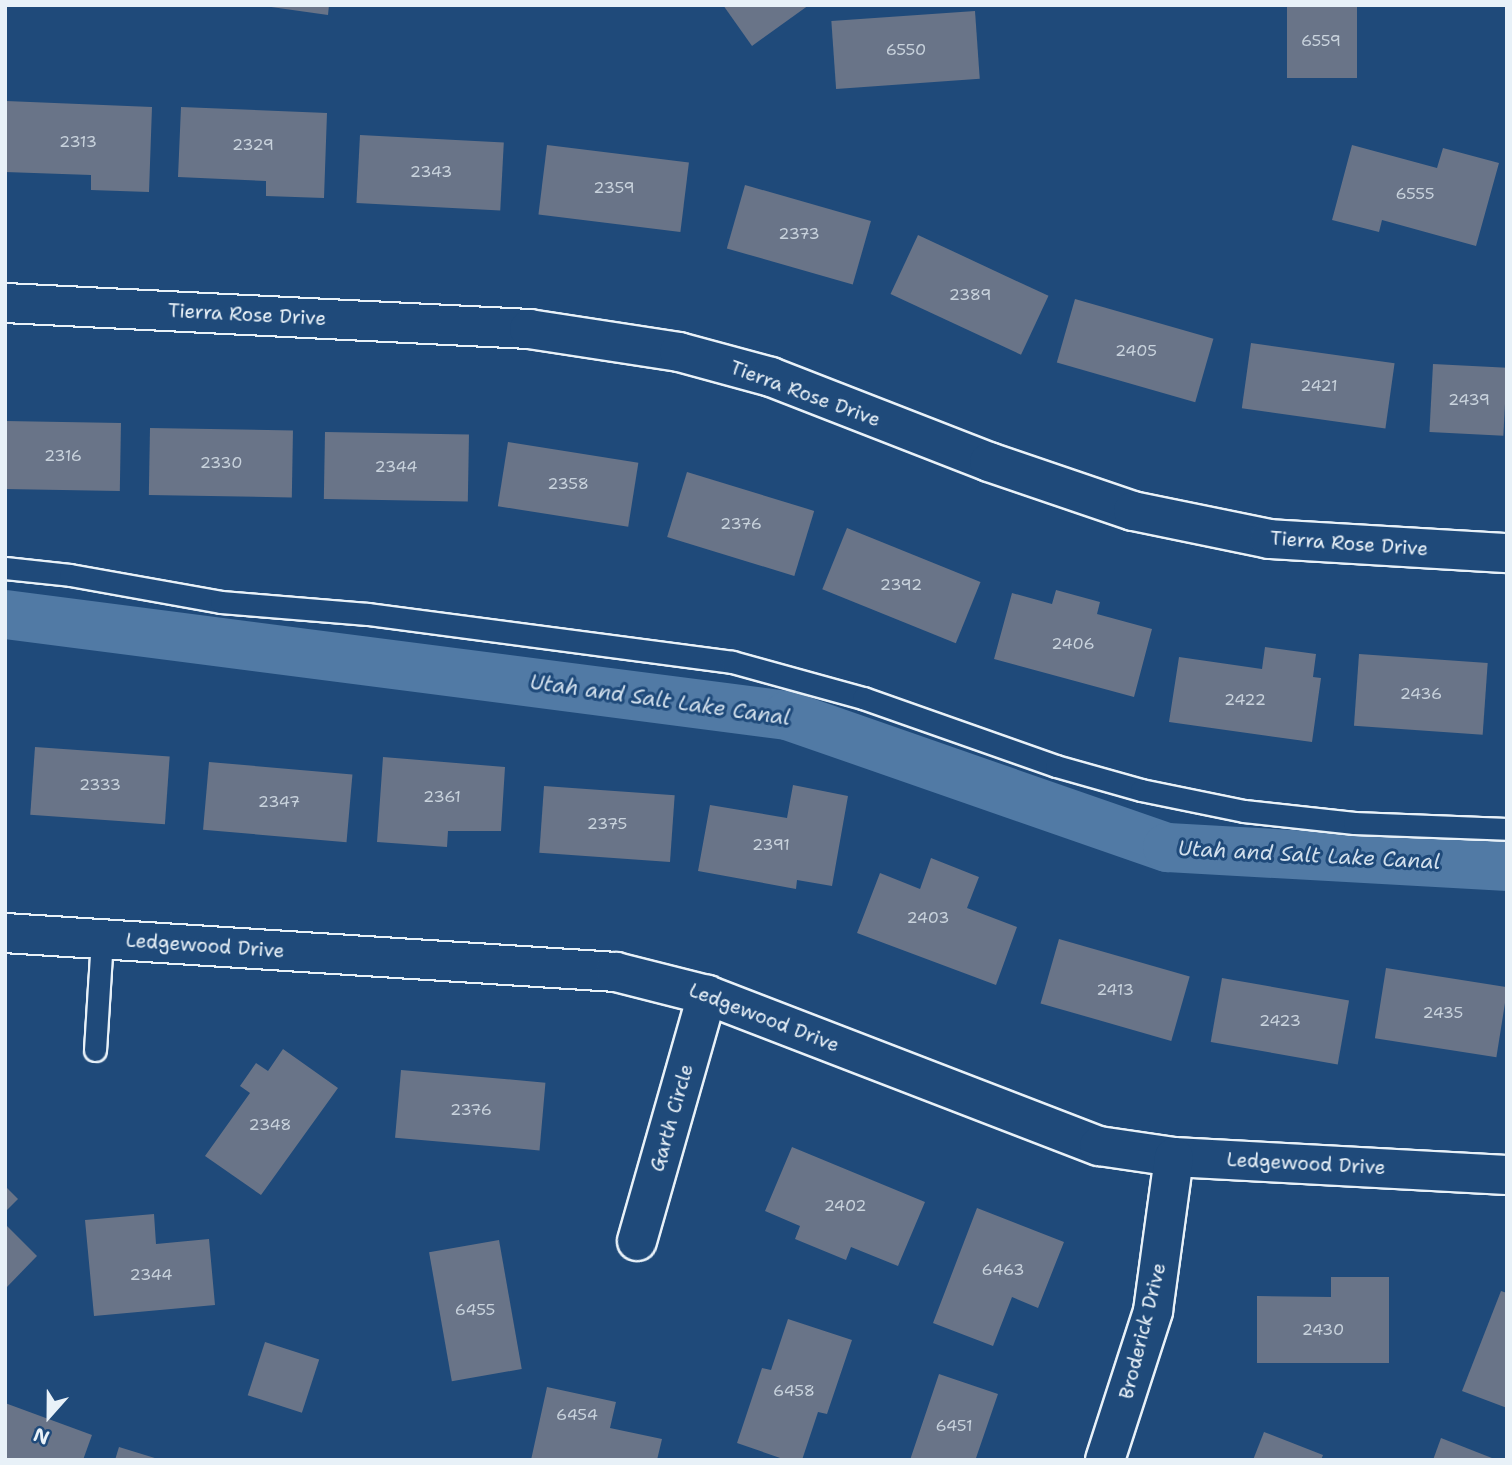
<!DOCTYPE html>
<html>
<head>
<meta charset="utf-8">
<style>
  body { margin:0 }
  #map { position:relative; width:1512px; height:1465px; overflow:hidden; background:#1f4a7a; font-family:"Shantell Sans",sans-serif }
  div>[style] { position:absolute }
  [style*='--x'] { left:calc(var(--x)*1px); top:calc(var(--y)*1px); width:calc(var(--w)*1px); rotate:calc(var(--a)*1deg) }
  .canal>* { height:49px; margin:-24.5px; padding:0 24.5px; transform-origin:24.5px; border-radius:24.5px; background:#517aa5 }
  .building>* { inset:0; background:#697488; transform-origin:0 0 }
  .roads { filter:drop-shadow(2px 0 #e8f1f8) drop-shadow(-2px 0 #e8f1f8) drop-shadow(0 2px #e8f1f8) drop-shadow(0 -2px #e8f1f8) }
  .service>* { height:21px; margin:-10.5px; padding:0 10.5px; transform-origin:10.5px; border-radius:10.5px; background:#1f4a7a }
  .minor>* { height:38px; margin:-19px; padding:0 19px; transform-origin:19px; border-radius:19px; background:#1f4a7a }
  span { translate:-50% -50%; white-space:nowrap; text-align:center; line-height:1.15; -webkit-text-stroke:6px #1f4a7a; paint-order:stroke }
  .number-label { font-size:16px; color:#c8d2dc }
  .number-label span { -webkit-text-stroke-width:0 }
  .street-label { font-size:19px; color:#e8f1f8 }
  .water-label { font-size:21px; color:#d1dfec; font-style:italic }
  .frame { position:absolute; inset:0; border:7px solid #e8f1f8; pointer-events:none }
  .north { position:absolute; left:14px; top:1381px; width:70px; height:70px; -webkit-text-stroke:5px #1f4a7a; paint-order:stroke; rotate:201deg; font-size:19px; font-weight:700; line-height:28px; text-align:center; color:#e8f1f8 }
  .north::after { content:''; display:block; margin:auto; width:24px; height:32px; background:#e8f1f8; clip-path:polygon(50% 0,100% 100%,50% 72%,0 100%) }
</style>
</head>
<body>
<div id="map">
  <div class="canal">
    <div style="--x:5;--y:614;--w:788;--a:7.36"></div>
    <div style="--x:787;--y:715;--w:402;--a:19.2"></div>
    <div style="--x:1167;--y:847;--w:341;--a:3.2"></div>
  </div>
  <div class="building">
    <div style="clip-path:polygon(257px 5px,329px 5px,328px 15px)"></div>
    <div style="clip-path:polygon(723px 5px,809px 5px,752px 46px)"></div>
    <div style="left:1287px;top:5px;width:70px;height:73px"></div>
    <div style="left:975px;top:11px;width:68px;height:144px;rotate:86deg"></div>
    <div style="clip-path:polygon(6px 101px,152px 107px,149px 192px,91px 190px,91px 175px,5px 172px)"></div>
    <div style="clip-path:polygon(181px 107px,327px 113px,324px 198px,266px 196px,266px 181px,178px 177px)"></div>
    <div style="left:360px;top:135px;width:144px;height:68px;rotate:3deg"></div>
    <div style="left:547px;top:145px;width:143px;height:70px;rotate:7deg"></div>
    <div style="clip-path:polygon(1352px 145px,1437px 168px,1443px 148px,1499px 163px,1476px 246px,1382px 220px,1379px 232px,1332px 220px)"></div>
    <div style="left:745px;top:185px;width:131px;height:66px;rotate:16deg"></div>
    <div style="left:918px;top:235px;width:144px;height:65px;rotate:25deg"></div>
    <div style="left:1075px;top:299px;width:144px;height:66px;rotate:16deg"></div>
    <div style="left:1251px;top:343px;width:145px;height:66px;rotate:8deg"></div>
    <div style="left:1433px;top:364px;width:74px;height:68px;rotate:3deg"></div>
    <div style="left:5px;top:421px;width:116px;height:68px;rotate:1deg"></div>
    <div style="left:150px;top:428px;width:143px;height:67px;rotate:1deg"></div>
    <div style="left:325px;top:432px;width:144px;height:67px;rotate:1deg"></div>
    <div style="left:508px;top:442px;width:132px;height:65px;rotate:9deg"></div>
    <div style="left:687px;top:472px;width:133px;height:68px;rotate:17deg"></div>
    <div style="left:847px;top:528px;width:144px;height:66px;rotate:22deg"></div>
    <div style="clip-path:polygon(1056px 590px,1100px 602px,1097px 614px,1152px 629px,1134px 697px,994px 659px,1012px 593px,1052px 604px)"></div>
    <div style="clip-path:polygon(1265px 647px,1316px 654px,1313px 677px,1321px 678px,1312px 742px,1169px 722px,1179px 657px,1262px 669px)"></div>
    <div style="left:1359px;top:654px;width:129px;height:72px;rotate:4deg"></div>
    <div style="left:35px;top:747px;width:135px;height:68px;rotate:4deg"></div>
    <div style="clip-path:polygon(383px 757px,505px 767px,501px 831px,448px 831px,447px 847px,377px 842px)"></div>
    <div style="left:209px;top:762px;width:144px;height:68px;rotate:5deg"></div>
    <div style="clip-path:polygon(793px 785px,848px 796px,832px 886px,797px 880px,796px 889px,698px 871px,710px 805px,787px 818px)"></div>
    <div style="left:544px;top:786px;width:131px;height:67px;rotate:4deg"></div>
    <div style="clip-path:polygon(931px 858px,979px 877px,967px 908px,1017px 927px,996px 985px,857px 933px,880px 873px,920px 889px)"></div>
    <div style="left:1059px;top:939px;width:136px;height:67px;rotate:16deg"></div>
    <div style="left:1386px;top:968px;width:123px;height:71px;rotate:9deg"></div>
    <div style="left:1222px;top:978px;width:129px;height:65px;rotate:10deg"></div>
    <div style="clip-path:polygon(283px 1049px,338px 1088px,261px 1195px,205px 1156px,250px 1093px,240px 1086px,256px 1063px,268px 1071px)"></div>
    <div style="left:401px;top:1070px;width:145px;height:68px;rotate:5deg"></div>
    <div style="clip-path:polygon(792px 1147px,925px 1202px,898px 1266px,851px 1247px,846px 1260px,795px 1239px,800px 1226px,765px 1211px)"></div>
    <div style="clip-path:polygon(5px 1186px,18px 1199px,5px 1212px)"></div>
    <div style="clip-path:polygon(977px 1208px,1064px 1242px,1038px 1308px,1012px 1297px,993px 1346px,933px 1323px)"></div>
    <div style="clip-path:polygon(154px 1214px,156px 1244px,209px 1239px,215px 1305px,94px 1316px,85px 1220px)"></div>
    <div style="clip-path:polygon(5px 1224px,37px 1256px,5px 1289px)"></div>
    <div style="left:499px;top:1240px;width:131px;height:71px;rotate:80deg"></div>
    <div style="clip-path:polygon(1331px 1277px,1389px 1277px,1389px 1363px,1257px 1363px,1257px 1296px,1331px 1297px)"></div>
    <div style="clip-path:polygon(1501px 1291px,1507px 1293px,1507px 1408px,1462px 1391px)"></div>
    <div style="clip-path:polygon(788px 1319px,852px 1340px,827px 1414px,818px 1412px,802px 1460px,786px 1460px,737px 1443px,762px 1368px,771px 1370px)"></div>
    <div style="left:265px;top:1342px;width:57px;height:56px;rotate:18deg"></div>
    <div style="clip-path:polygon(939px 1374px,998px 1394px,976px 1458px,981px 1460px,910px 1460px)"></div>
    <div style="clip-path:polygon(547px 1387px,616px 1402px,610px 1428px,662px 1439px,657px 1460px,531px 1460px)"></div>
    <div style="clip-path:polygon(5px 1403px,92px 1435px,83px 1460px,5px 1460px)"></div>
    <div style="clip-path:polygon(1264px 1432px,1323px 1455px,1321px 1460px,1253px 1460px)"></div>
    <div style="clip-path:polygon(1441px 1438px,1497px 1460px,1433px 1460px)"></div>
    <div style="clip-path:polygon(119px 1447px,158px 1459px,158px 1460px,115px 1460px)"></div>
  </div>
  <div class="roads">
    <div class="service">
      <div style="--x:5;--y:568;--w:65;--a:6.1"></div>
      <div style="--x:70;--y:575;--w:153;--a:10.1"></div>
      <div style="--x:221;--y:602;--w:147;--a:4.7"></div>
      <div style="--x:368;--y:614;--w:367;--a:7.5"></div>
      <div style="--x:732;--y:662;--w:136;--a:15.4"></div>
      <div style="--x:863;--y:698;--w:205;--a:19.4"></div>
      <div style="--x:1056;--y:766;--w:88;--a:15.8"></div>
      <div style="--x:1141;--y:790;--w:105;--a:11.5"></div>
      <div style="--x:1244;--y:811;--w:111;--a:6.2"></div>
      <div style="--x:1354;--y:823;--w:153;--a:2.2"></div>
      <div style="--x:95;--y:1050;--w:111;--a:-86.4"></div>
    </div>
    <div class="minor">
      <div style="--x:5;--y:303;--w:525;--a:2.84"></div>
      <div style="--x:529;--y:329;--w:152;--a:8.7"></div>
      <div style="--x:679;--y:352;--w:95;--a:15.2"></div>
      <div style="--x:771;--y:377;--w:234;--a:21.3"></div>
      <div style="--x:989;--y:462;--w:152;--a:18.8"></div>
      <div style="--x:1133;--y:511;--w:139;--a:11.6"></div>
      <div style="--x:1269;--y:539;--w:238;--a:3.4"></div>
      <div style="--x:5;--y:933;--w:612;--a:3.65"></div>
      <div style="--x:616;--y:972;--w:94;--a:14.2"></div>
      <div style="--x:707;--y:995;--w:420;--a:21.1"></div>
      <div style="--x:1099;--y:1146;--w:76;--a:8.3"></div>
      <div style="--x:1174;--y:1157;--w:333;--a:3.1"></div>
      <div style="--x:637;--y:1241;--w:256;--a:-74.1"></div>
      <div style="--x:1105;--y:1460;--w:157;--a:-72.1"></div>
      <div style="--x:1153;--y:1311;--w:155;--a:-82.2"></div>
    </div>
  </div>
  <div class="number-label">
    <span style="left:1321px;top:41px">6559</span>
    <span style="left:906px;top:50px">6550</span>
    <span style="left:78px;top:142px">2313</span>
    <span style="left:253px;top:145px">2329</span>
    <span style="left:431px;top:172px">2343</span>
    <span style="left:614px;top:188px">2359</span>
    <span style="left:1415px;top:194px">6555</span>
    <span style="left:799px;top:234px">2373</span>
    <span style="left:970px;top:295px">2389</span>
    <span style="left:1136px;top:351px">2405</span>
    <span style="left:1319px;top:386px">2421</span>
    <span style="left:1469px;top:400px">2439</span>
    <span style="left:63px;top:456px">2316</span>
    <span style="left:221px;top:463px">2330</span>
    <span style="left:396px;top:467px">2344</span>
    <span style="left:568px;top:484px">2358</span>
    <span style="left:741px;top:524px">2376</span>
    <span style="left:901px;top:585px">2392</span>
    <span style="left:1073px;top:644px">2406</span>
    <span style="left:1421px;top:694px">2436</span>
    <span style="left:1245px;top:700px">2422</span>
    <span style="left:100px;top:785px">2333</span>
    <span style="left:442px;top:797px">2361</span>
    <span style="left:279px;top:802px">2347</span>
    <span style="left:607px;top:824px">2375</span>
    <span style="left:771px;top:845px">2391</span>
    <span style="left:928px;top:918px">2403</span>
    <span style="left:1115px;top:990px">2413</span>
    <span style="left:1443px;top:1013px">2435</span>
    <span style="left:1280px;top:1021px">2423</span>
    <span style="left:471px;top:1110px">2376</span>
    <span style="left:270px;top:1125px">2348</span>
    <span style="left:845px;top:1206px">2402</span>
    <span style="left:1003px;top:1270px">6463</span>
    <span style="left:151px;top:1275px">2344</span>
    <span style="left:475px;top:1310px">6455</span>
    <span style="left:1323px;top:1330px">2430</span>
    <span style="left:794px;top:1391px">6458</span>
    <span style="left:577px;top:1415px">6454</span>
    <span style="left:954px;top:1426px">6451</span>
  </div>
  <div class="street-label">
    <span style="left:247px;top:315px;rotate:3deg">Tierra Rose Drive</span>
    <span style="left:805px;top:394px;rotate:20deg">Tierra Rose Drive</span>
    <span style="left:1349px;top:544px;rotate:4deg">Tierra Rose Drive</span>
    <span style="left:205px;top:946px;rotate:4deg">Ledgewood Drive</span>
    <span style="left:764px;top:1018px;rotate:21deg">Ledgewood Drive</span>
    <span style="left:672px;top:1118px;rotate:-74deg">Garth Circle</span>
    <span style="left:1306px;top:1164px;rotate:3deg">Ledgewood Drive</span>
    <span style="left:1143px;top:1331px;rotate:-76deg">Broderick Drive</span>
  </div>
  <div class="water-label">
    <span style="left:660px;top:700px;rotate:8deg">Utah and Salt Lake Canal</span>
    <span style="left:1309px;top:855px;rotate:3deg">Utah and Salt Lake Canal</span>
  </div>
  <div class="frame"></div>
  <div class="north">N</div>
</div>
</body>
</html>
